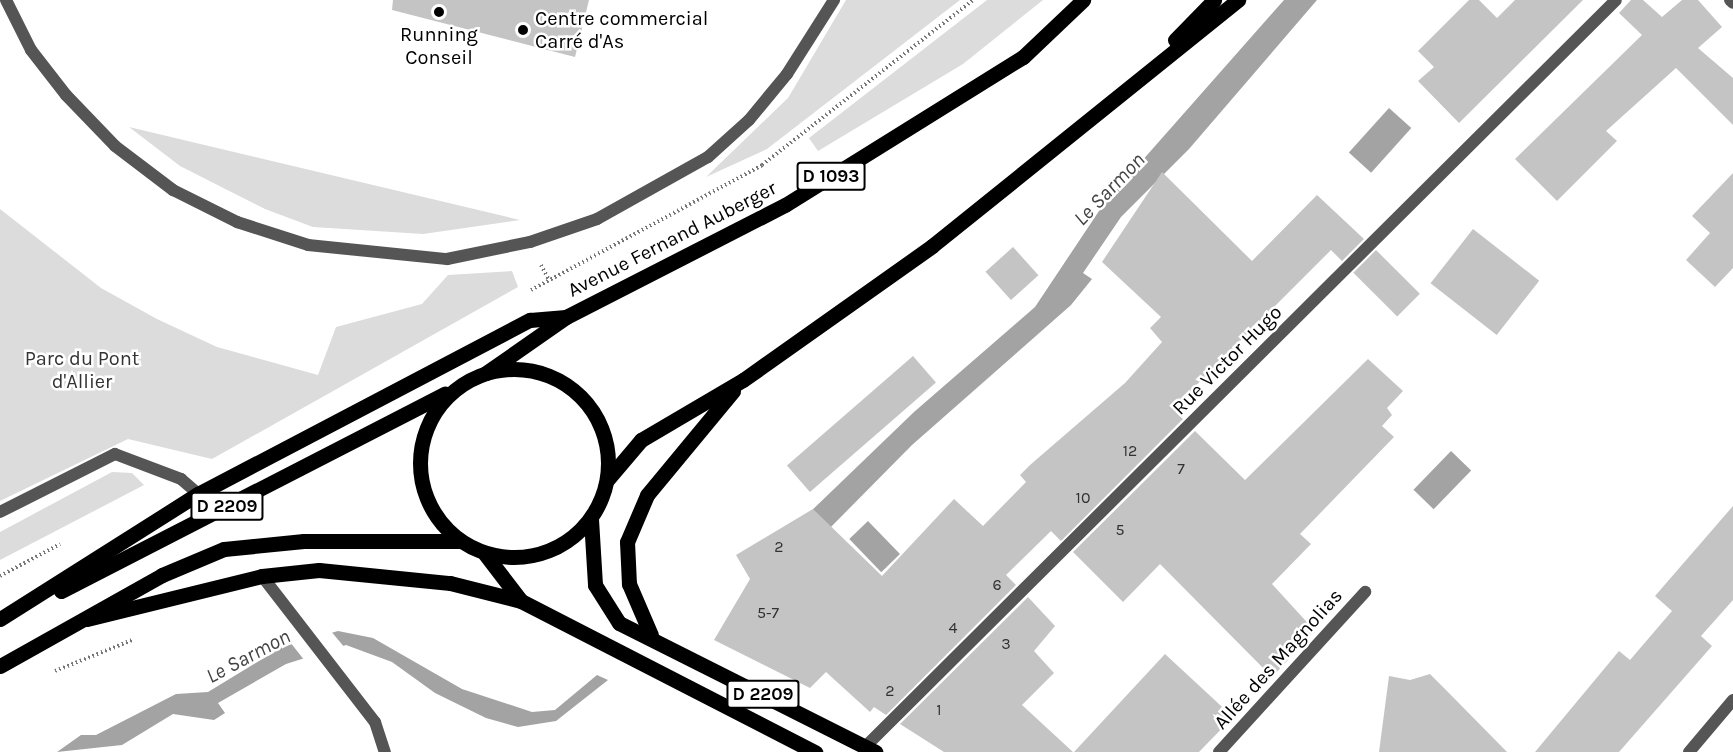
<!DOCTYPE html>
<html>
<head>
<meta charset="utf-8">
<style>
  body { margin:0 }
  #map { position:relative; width:1733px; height:752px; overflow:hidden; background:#fff; font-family:Karla,sans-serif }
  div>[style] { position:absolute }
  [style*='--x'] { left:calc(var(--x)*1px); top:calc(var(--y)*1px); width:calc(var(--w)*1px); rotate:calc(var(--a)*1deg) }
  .green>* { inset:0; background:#dcdcdc }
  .water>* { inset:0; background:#a3a3a3; transform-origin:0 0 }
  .pier>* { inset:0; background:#fff }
  .building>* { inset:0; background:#c4c4c4; transform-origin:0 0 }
  .path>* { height:4px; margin-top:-2px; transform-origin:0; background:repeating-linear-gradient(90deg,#777 0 1.5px,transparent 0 4.5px) }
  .lane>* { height:12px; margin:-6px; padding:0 6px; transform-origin:6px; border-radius:6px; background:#555 }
  .street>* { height:12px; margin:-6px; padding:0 6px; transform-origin:6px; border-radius:6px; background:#555 }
  .primary>* { height:15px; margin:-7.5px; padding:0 7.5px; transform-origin:7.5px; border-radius:7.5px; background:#000 }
  .primary>.ring { margin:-7.5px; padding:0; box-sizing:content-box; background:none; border:15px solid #000; border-radius:50% }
  .dots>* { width:16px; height:16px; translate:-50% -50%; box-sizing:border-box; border:3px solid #fff; border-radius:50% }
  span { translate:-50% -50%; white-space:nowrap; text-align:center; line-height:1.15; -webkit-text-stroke:5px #fff; paint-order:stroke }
  .number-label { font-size:16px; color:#313131 }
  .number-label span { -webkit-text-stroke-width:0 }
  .shield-label span { padding:2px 4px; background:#fff; border:2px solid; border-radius:4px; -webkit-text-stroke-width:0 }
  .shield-label { font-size:18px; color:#000; font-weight:700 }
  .poi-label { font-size:20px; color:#000 }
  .left { translate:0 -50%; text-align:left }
  .street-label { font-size:20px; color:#000 }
  .park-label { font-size:20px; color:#333 }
  .water-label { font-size:21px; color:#444; font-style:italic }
</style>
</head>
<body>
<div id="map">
  <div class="green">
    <div style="clip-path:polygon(846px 0,960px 0,767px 149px,706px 177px,788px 98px)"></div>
    <div style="clip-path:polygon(987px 0,1043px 0,963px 64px,818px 151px,809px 138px)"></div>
    <div style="clip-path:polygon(129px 127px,520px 220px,423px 234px,313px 227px,265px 209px,180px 166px)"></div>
    <div style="clip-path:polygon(0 209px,101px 288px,157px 319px,217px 347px,318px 375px,336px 327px,422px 304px,448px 275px,512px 271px,518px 287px,212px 459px,128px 439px,0 501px)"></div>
    <div style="clip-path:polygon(112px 472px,132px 473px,144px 485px,0 560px,0 532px)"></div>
  </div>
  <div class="water">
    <div style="clip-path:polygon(1284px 0,1317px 0,1189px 149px,1121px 217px,1083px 273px,1092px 279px,1071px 305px,912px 445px,821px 537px,807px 515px,914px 412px,1035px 307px,1103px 205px)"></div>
    <div style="left:1389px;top:108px;width:30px;height:60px;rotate:42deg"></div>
    <div style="left:1451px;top:451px;width:28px;height:54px;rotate:44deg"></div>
    <div style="left:868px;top:521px;width:46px;height:26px;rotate:46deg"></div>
    <div style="clip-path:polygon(338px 631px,373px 638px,462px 689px,532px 712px,555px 710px,597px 675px,608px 680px,556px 721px,518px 727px,486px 718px,435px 693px,392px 662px,346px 645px,286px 664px,218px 703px,225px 713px,214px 720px,173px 714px,122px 745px,57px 752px,81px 735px,96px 735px,176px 694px,208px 692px,282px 647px)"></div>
  </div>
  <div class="pier">
    <div style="clip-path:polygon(330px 630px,345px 648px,305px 661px,290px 642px)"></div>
  </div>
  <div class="building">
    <div style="clip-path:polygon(393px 0,589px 0,575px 57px,392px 10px)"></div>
    <div style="clip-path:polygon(1469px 0,1479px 0,1497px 18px,1515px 0,1583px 0,1459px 123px,1418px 81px,1434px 67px,1418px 51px)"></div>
    <div style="clip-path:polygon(1631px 0,1643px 0,1662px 17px,1682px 0,1698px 0,1722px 27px,1698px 48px,1733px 78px,1733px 125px,1676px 68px,1606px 131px,1617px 141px,1557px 201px,1515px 159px,1642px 35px,1619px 13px)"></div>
    <div style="clip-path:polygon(1162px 172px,1252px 261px,1317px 195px,1364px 239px,1342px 261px,1331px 250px,1237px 344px,1173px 409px,1183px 419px,1061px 541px,1051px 531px,1006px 575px,1016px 585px,886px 715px,874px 707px,870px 712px,826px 672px,810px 688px,714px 640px,750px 579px,736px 555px,813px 509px,882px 576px,954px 499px,983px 526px,1026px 482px,1020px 475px,1030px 465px,1125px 383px,1162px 342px,1150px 328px,1161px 317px,1102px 262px)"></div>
    <div style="clip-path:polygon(1733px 173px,1733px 268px,1715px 287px,1686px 260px,1710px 233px,1692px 216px)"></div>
    <div style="left:1473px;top:229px;width:84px;height:69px;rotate:38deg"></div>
    <div style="left:1013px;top:247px;width:38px;height:37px;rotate:48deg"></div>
    <div style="left:1376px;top:250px;width:62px;height:32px;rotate:45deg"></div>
    <div style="left:913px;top:356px;width:35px;height:167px;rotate:49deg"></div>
    <div style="clip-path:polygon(1368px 359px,1403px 391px,1387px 408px,1392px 415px,1382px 426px,1394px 437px,1300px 534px,1311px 544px,1272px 584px,1315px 631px,1272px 677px,1160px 564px,1123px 602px,1073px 552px,1195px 431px,1245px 480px)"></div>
    <div style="clip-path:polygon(1733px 506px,1733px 600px,1701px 636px,1712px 646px,1619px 752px,1535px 752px,1619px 651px,1630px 660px,1672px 611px,1655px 596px)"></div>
    <div style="clip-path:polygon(1028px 597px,1055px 626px,1034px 651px,1054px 673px,1022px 705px,1073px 752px,944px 752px,900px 724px)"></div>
    <div style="clip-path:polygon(1165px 654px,1233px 717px,1199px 752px,1074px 752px)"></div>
    <div style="clip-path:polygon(1430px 674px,1444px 688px,1507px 752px,1379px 752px,1389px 676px,1410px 680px)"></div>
  </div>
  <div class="path">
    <div style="--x:541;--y:265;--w:17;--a:62"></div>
    <div style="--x:531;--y:290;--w:263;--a:-28.4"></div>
    <div style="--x:762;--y:165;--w:268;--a:-38"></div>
    <div style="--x:0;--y:576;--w:68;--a:-28.1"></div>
    <div style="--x:55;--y:671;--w:83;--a:-21.9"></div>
  </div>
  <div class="lane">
    <div style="--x:6;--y:0;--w:56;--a:63.4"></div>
    <div style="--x:31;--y:50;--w:57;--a:52.1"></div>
    <div style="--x:66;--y:95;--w:71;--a:46.1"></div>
    <div style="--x:115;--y:146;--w:73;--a:37.2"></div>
    <div style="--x:173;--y:190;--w:72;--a:26.6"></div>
    <div style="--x:237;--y:222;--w:75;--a:17.9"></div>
    <div style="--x:308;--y:245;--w:140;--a:5.8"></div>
    <div style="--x:447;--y:259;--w:85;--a:-11.6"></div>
    <div style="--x:530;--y:242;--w:71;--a:-18.9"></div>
    <div style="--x:597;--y:219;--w:127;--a:-29.2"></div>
    <div style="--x:708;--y:157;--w:55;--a:-42.1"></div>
    <div style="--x:749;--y:120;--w:60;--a:-50.4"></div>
    <div style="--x:787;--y:74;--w:88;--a:-57.6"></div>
    <div style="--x:0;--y:512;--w:129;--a:-26.8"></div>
    <div style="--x:115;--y:454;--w:71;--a:20.7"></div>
    <div style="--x:181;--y:479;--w:23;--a:41"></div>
    <div style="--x:262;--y:576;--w:185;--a:52.3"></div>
    <div style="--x:375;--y:722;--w:32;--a:72"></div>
  </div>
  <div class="street">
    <div style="--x:1730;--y:0;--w:4;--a:45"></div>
    <div style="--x:865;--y:747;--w:1059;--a:-44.85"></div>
    <div style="--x:1219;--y:752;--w:217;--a:-47.6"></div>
    <div style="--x:1689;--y:752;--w:68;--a:-49.8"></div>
  </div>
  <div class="primary">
    <div style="--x:1175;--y:40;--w:56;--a:-45.7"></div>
    <div class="ring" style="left:420px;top:369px;width:173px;height:173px"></div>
    <div style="--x:486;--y:373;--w:98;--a:-35"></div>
    <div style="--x:566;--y:317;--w:246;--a:-27.1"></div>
    <div style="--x:785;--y:205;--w:280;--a:-31.9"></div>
    <div style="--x:1023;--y:57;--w:83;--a:-43.5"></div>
    <div style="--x:608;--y:479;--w:51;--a:-49.8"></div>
    <div style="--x:641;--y:440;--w:118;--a:-30.5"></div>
    <div style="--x:743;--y:380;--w:232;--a:-35.3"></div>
    <div style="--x:932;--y:246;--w:393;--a:-38.8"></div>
    <div style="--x:591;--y:519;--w:66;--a:86.5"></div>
    <div style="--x:595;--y:585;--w:45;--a:57.7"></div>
    <div style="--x:619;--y:623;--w:287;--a:26.7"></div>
    <div style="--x:485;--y:554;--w:59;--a:52.5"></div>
    <div style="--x:61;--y:591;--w:432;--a:-27.2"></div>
    <div style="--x:0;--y:619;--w:234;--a:-32.3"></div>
    <div style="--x:198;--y:494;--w:375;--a:-27.7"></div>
    <div style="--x:530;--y:320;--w:36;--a:-5"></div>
    <div style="--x:87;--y:619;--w:180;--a:-13.8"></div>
    <div style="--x:262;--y:576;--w:57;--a:-6"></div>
    <div style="--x:319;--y:570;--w:132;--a:5.7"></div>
    <div style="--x:450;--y:583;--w:73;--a:14.2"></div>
    <div style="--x:521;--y:601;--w:331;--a:27.2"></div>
    <div style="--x:651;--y:635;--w:56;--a:-113.3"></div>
    <div style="--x:629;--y:584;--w:42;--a:-92.7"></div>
    <div style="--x:627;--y:542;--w:51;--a:-66.9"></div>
    <div style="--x:647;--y:495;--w:135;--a:-50.4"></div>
    <div style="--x:0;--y:666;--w:186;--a:-29.3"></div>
    <div style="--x:162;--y:575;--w:67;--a:-22.8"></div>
    <div style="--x:224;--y:549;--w:80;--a:-5.7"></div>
    <div style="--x:304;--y:541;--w:155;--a:0"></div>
  </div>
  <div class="dots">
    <div style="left:439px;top:12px;background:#000"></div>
    <div style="left:523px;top:30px;background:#000"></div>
  </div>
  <div class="number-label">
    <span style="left:1130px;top:451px">12</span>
    <span style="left:1181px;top:469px">7</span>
    <span style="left:1083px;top:498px">10</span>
    <span style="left:1120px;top:530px">5</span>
    <span style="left:779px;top:547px">2</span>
    <span style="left:997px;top:585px">6</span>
    <span style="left:768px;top:613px">5-7</span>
    <span style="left:953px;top:628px">4</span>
    <span style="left:1006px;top:644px">3</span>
    <span style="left:890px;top:691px">2</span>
    <span style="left:939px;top:710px">1</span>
  </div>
  <div class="shield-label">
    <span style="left:831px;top:176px">D 1093</span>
    <span style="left:227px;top:506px">D 2209</span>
    <span style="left:763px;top:694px">D 2209</span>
  </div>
  <div class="poi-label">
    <span class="left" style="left:535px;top:30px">Centre commercial<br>Carré d'As</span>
    <span style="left:439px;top:46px">Running<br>Conseil</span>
  </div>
  <div class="street-label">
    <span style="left:672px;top:239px;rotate:-27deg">Avenue Fernand Auberger</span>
    <span style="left:1227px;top:360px;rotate:-45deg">Rue Victor Hugo</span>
    <span style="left:1278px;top:659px;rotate:-48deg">Allée des Magnolias</span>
  </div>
  <div class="park-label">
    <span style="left:82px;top:370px">Parc du Pont<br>d'Allier</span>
  </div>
  <div class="water-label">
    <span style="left:1109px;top:189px;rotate:-46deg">Le Sarmon</span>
    <span style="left:248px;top:656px;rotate:-28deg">Le Sarmon</span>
  </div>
</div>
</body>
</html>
